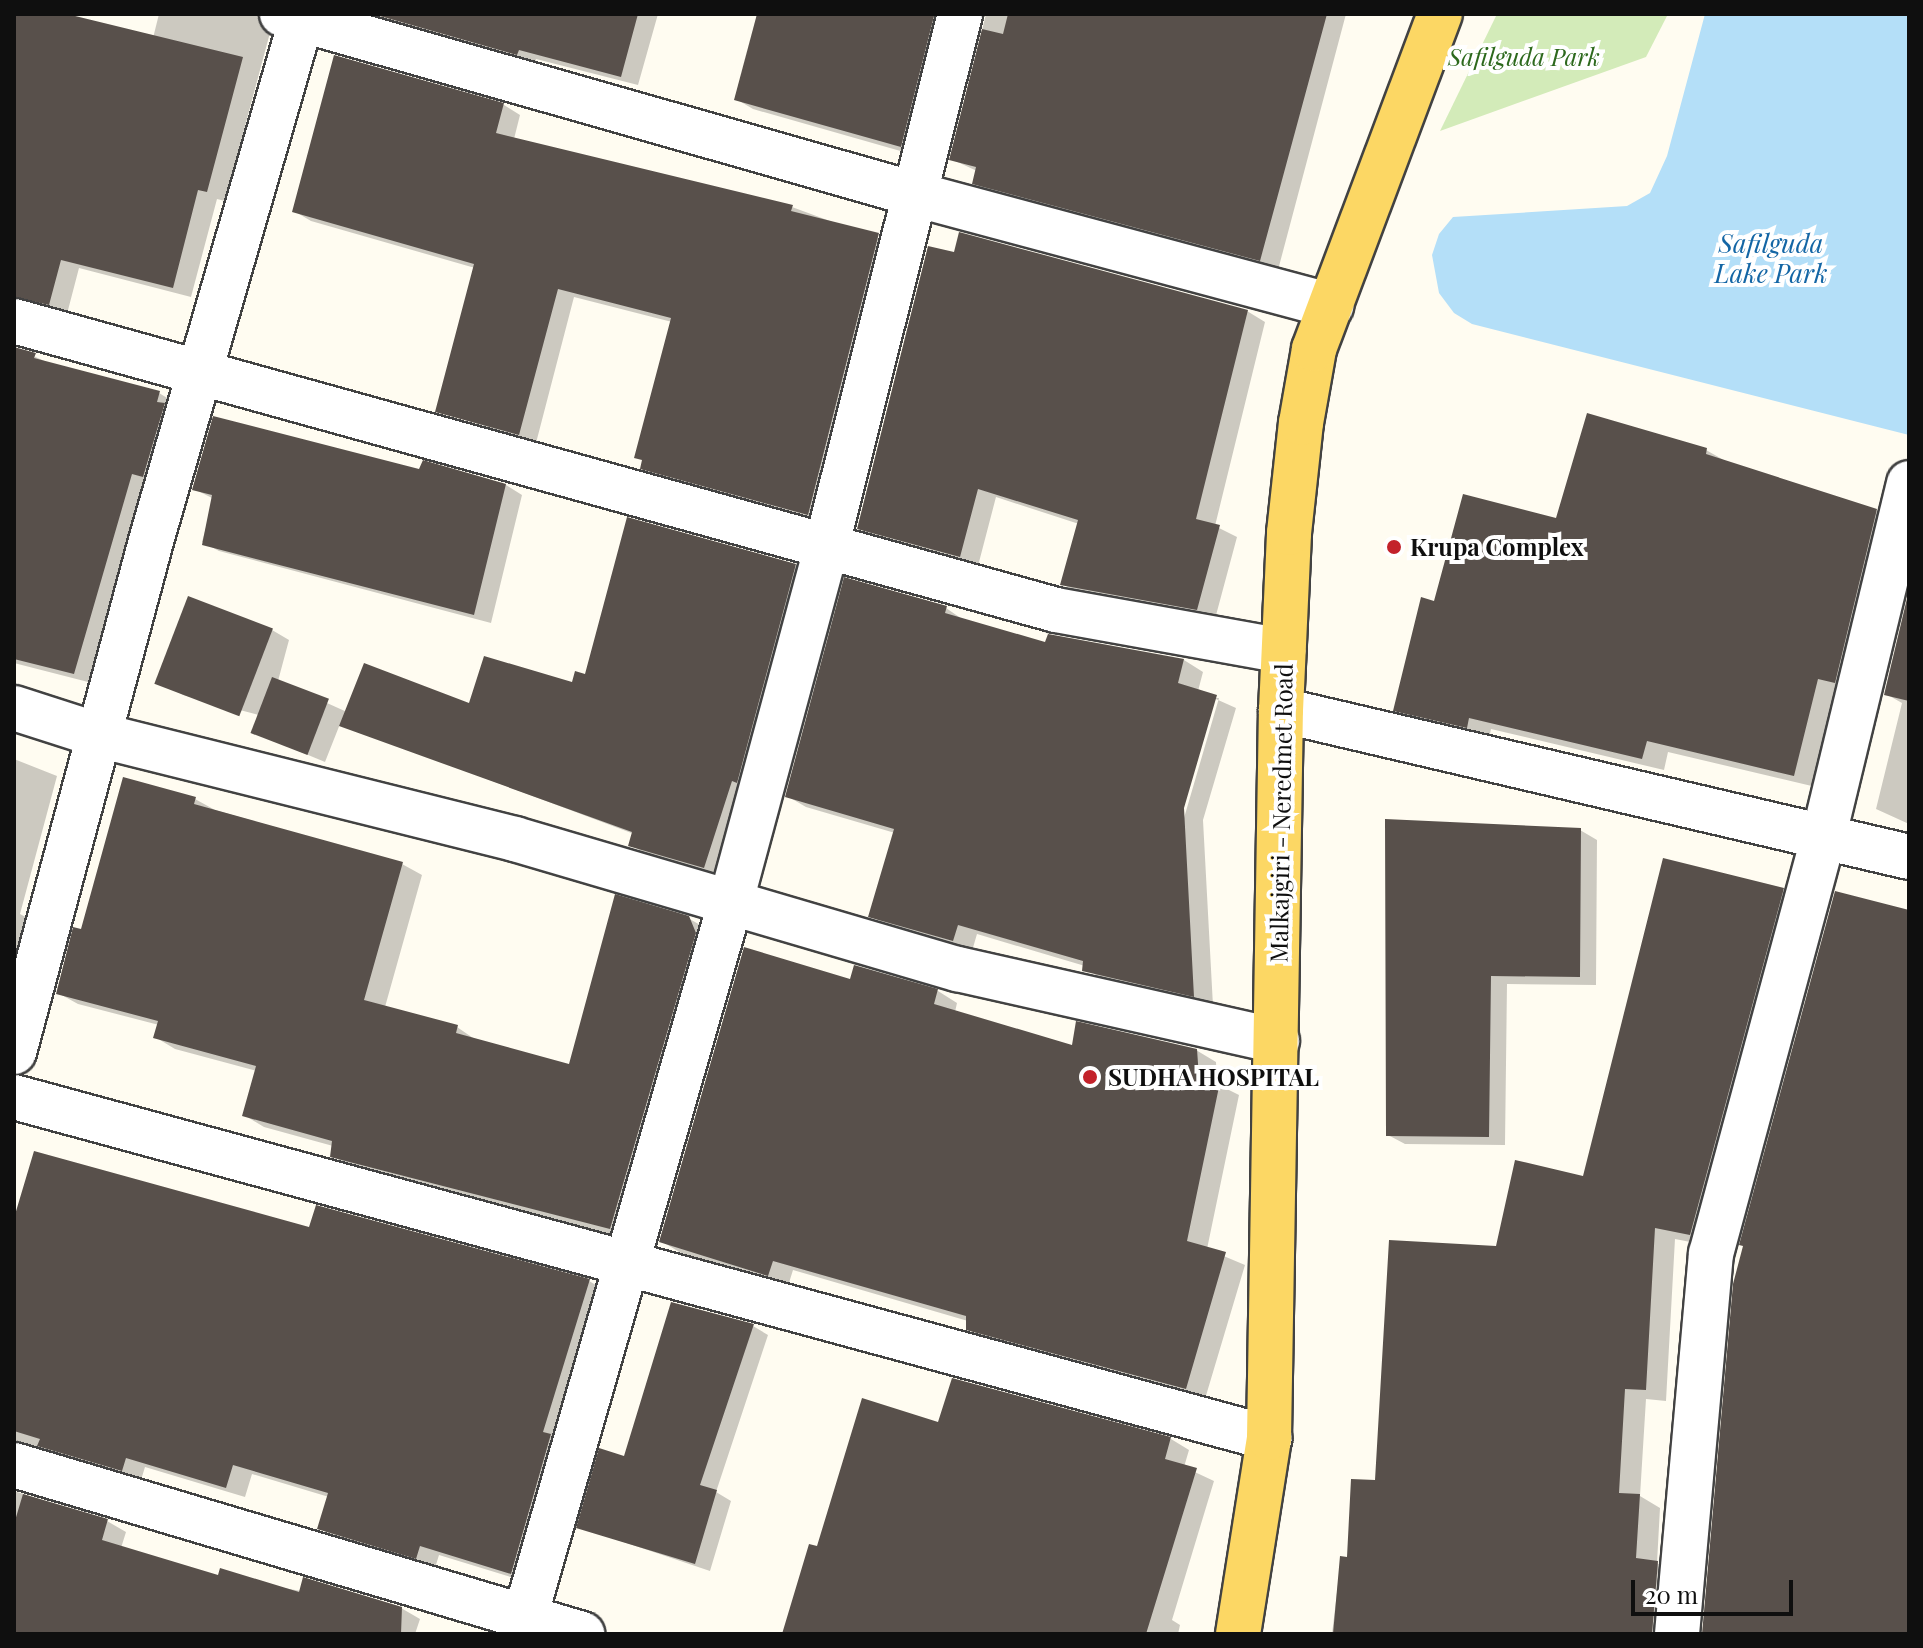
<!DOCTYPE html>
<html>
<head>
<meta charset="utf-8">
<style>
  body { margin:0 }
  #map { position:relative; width:1923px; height:1648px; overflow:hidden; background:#fffcf1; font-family:"Playfair Display",serif }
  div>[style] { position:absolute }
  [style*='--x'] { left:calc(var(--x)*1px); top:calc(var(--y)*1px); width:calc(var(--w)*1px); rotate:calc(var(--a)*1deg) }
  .green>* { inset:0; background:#d3ebb9 }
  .water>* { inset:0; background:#b4dff8 }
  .shadow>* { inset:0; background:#0003 }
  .building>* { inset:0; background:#58504b; transform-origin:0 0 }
  .roads { filter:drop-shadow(2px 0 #424242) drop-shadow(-2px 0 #424242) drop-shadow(0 2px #424242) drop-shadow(0 -2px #424242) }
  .minor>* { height:44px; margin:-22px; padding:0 22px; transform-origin:22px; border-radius:22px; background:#fff }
  .major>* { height:44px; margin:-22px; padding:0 22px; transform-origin:22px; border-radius:22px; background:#fcd764 }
  .dots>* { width:22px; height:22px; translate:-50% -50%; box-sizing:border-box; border:4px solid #fff; border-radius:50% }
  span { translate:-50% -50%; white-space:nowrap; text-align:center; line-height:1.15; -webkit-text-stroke:8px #fff; paint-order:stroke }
  .park-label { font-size:24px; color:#2d691d; font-style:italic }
  .poi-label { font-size:24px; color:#0f0f0f; font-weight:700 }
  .left { translate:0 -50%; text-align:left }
  .street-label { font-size:24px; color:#0f0f0f }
  .water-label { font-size:26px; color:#1466a5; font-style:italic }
  .frame { position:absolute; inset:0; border:16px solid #0f0f0f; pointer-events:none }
  .scale { position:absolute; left:1631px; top:1580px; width:162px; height:36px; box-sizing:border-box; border:4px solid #0f0f0f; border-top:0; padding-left:10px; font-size:24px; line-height:28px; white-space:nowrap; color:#0f0f0f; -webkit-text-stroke:6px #fff; paint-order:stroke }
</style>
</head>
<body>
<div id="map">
  <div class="green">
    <div style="clip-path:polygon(1497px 14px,1668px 14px,1646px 57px,1440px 131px)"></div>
  </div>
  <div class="water">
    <div style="clip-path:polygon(1705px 14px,1909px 14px,1909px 435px,1472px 324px,1454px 313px,1439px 293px,1432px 255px,1439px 234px,1453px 217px,1627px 206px,1650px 193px,1667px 156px)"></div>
  </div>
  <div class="shadow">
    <div style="clip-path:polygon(14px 14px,59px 14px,153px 38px,159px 14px,275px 14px,225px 201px,217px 199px,191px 297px,79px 268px,67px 314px,14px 319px)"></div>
    <div style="clip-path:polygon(364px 14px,658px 14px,638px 85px,536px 59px,535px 63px)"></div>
    <div style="clip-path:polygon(759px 14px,956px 14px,918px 156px,753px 109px,736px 99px)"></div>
    <div style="clip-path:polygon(986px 14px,1346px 14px,1278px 270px,991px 193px,974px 183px,977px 171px,951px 159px)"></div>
    <div style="clip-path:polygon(335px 57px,504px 105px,520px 115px,514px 139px,792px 207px,895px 245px,825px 523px,659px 477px,642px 468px,672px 322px,574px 297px,536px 443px,438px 411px,475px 268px,311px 221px,294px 211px)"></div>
    <div style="clip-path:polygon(1247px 311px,1265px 322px,1215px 526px,1237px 537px,1215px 619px,1081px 595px,1063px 584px,1079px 524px,996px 497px,978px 566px,877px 538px,859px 528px)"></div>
    <div style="clip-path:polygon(14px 347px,53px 365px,159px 393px,177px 404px,92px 683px,14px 663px)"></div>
    <div style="clip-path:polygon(1706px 450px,1729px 463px,1876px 511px,1897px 523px,1816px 787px,1668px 752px,1664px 770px,1491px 729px,1489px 739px,1417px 722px,1396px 710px,1436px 603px,1557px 521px)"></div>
    <div style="clip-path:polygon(422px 471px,506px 485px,522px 495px,491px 623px,219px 551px,202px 542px,214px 499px,194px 489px)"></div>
    <div style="clip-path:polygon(795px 566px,811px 575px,720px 876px,646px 854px,631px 845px,634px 834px,340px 724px,325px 762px,253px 732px,259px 715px,183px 695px,166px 686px,272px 630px,289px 640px,278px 681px,347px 712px,471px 706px,573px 684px)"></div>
    <div style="clip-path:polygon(1909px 598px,1909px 824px,1876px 809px,1902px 703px,1886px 694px)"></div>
    <div style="clip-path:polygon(evenodd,946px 608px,965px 621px,1047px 644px,1184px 660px,1203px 672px,1198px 691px,1236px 708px,1203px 820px,1213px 1006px,1104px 982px,1085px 966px,977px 934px,972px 951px,890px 927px,871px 916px,895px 833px,806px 807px,787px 796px,946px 608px,1214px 698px,1219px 698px,1184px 818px,1180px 817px,1214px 698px)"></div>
    <div style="clip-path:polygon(14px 759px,57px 776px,20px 914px,43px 926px,14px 987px)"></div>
    <div style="clip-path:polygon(195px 799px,215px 810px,402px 864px,422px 875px,385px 1007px,457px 1027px,476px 1040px,570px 1066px,688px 918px,709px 930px,630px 1239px,352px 1167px,332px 1156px,333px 1146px,264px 1127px,244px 1115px,257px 1071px,175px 1049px,155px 1037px,159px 1025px,78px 1004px,58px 993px,82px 931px)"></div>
    <div style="clip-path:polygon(1580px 830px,1597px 840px,1596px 985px,1507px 984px,1505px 1145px,1405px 1144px,1388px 1135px)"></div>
    <div style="clip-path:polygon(1783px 890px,1804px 902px,1711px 1246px,1675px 1239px,1666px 1401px,1646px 1399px,1640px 1496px,1660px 1508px,1657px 1563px,1679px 1575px,1676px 1634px,1332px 1634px,1341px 1559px,1349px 1559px,1377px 1482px,1497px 1248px,1585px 1178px)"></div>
    <div style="clip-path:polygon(856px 967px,938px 991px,957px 1003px,955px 1012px,1074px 1048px,1196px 1050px,1216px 1062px,1217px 1084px,1239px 1095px,1207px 1249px,1245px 1265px,1205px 1399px,988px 1340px,968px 1329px,968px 1321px,793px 1270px,788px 1286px,681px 1253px,661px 1241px,851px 981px)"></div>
    <div style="clip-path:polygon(317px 1207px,589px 1281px,608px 1292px,530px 1583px,439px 1555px,435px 1568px,338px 1539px,320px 1528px,329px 1497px,252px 1474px,245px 1497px,145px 1467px,141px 1480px,14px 1463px,14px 1225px,310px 1230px)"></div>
    <div style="clip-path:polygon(753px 1326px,768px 1335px,716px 1492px,731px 1501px,710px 1571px,579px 1527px,625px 1458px)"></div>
    <div style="clip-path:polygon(953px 1380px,1171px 1439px,1189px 1450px,1184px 1467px,1214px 1481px,1172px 1620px,1180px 1625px,1178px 1634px,784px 1634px,818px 1548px,939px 1424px)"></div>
    <div style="clip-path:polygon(14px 1491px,107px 1521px,126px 1532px,121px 1548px,219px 1577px,401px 1608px,420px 1619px,415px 1634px,14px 1634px)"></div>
  </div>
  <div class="building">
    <div style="clip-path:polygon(14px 14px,67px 14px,243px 57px,207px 192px,198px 190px,173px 288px,61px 260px,49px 305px,14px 297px)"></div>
    <div style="clip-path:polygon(373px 14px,638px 14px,621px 77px,519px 50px,517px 55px)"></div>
    <div style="clip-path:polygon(757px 14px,934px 16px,901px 147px,734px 100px)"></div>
    <div style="clip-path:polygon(1008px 14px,1327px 14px,1260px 261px,972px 184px,976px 167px,949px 160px,982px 29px,1003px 34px)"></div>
    <div style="clip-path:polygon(334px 55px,504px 103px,496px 133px,793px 205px,791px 211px,879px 233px,808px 515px,640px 469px,642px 460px,634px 458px,671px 318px,558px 289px,519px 435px,435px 412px,474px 264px,292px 212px)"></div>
    <div style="clip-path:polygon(959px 232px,1248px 310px,1196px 519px,1220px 525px,1197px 610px,1060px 585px,1078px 520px,978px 489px,960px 557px,857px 529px,928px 246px,954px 252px)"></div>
    <div style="clip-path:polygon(14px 347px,36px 353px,34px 358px,160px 391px,157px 402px,165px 403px,143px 477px,132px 474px,74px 674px,14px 659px)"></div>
    <div style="clip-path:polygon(1587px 413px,1707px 448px,1706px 454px,1877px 509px,1835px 683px,1818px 679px,1794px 776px,1647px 741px,1642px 759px,1469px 718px,1467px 728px,1393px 711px,1421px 597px,1434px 601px,1463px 494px,1556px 518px)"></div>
    <div style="clip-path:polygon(213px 416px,419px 469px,423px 460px,506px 484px,474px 615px,202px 545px,212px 495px,192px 490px)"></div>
    <div style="clip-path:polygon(627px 517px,796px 564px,737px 783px,732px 781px,704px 868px,628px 846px,632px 832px,339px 726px,364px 663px,469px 703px,484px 656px,572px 682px,575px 671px,585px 674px)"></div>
    <div style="clip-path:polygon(844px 577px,947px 606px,945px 613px,1045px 642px,1048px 634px,1184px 659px,1178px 683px,1217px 695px,1184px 808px,1194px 997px,1082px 971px,1083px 961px,958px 925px,953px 941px,868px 917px,894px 829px,785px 797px)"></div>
    <div style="clip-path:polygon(1909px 590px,1909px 701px,1884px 695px)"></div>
    <div style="left:188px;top:596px;width:91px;height:94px;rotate:21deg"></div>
    <div style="left:272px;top:677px;width:61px;height:60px;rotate:21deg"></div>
    <div style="clip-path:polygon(123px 777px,196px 797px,194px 804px,403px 862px,364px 1000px,458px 1025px,456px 1033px,569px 1064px,615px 894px,689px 916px,696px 933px,610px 1229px,330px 1157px,332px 1141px,242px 1116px,256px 1066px,153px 1038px,158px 1021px,56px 994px,73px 927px,81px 929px)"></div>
    <div style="clip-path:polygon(1385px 819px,1581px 828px,1580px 977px,1491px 976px,1489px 1137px,1386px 1136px)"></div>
    <div style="clip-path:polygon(1663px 858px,1784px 888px,1690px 1235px,1655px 1228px,1646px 1390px,1625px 1389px,1619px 1493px,1640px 1494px,1636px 1558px,1658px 1561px,1652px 1634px,1333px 1634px,1340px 1556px,1347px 1557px,1351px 1479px,1375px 1480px,1389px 1240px,1496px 1246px,1515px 1160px,1583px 1176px)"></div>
    <div style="clip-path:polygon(1835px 891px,1909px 910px,1909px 1634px,1702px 1634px,1733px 1284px,1743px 1246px,1739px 1245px)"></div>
    <div style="clip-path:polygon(744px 947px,850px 979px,854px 965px,938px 989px,934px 1004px,1072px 1045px,1076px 1021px,1197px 1049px,1199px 1078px,1220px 1082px,1187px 1241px,1226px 1252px,1186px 1389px,966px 1330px,966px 1316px,773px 1261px,768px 1276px,659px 1242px)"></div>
    <div style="clip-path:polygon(34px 1151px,309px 1227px,316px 1205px,590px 1279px,543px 1432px,551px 1434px,511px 1574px,420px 1546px,416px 1559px,317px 1529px,328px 1493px,233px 1465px,226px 1488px,126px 1458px,122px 1471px,37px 1446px,40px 1439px,14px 1431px,14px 1218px)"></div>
    <div style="clip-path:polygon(671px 1302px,754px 1324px,700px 1485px,717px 1490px,695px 1564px,576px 1528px,599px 1448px,624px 1456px)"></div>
    <div style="clip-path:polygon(952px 1378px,1171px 1437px,1165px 1459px,1197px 1468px,1146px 1634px,782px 1634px,809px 1544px,817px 1546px,862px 1398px,938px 1422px)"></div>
    <div style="clip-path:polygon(23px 1494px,108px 1519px,102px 1540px,218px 1575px,220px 1568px,299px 1592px,303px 1577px,402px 1607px,401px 1634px,14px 1634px,14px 1524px)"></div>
  </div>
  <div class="roads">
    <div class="minor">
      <div style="--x:282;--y:14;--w:657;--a:15.9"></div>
      <div style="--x:914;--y:194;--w:432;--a:15"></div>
      <div style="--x:14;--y:321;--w:1081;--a:15.5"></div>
      <div style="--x:1056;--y:610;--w:231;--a:10.2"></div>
      <div style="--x:14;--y:708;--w:88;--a:17.8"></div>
      <div style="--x:98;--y:735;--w:430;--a:14"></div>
      <div style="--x:515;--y:839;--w:462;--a:16.4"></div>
      <div style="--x:958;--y:969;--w:327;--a:12.7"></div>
      <div style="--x:1281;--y:710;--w:645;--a:13.17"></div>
      <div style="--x:14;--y:1052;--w:529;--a:-74.99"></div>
      <div style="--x:151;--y:541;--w:548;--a:-73.91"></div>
      <div style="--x:14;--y:1097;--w:1301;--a:15.2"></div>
      <div style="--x:14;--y:1465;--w:593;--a:16.57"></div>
      <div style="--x:520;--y:1634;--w:763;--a:-73.94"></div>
      <div style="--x:731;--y:901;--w:366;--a:-74.9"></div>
      <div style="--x:826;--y:548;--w:551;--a:-75.91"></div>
      <div style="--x:1677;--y:1634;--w:382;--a:-84.9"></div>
      <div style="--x:1711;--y:1254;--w:434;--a:-74.9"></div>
      <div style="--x:1824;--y:835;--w:362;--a:-76.4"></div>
    </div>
    <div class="major">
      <div style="--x:1238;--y:1634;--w:198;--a:-81"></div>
      <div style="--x:1269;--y:1438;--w:728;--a:-89.06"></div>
      <div style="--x:1281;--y:710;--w:177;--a:-87.4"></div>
      <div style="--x:1289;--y:533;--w:111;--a:-83.8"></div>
      <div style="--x:1301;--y:423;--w:75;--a:-80"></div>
      <div style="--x:1314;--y:349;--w:358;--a:-69.4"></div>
    </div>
  </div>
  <div class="dots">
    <div style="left:1394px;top:547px;background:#c3222a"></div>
    <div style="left:1090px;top:1077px;background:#c3222a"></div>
  </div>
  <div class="park-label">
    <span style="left:1524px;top:57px">Safilguda Park</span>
  </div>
  <div class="poi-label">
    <span class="left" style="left:1410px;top:547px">Krupa Complex</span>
    <span class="left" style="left:1108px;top:1077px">SUDHA HOSPITAL</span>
  </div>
  <div class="street-label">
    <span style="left:1281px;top:813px;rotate:-89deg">Malkajgiri - Neredmet Road</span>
  </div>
  <div class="water-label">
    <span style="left:1771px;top:258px">Safilguda<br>Lake Park</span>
  </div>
  <div class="frame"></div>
  <div class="scale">20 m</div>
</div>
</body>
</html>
